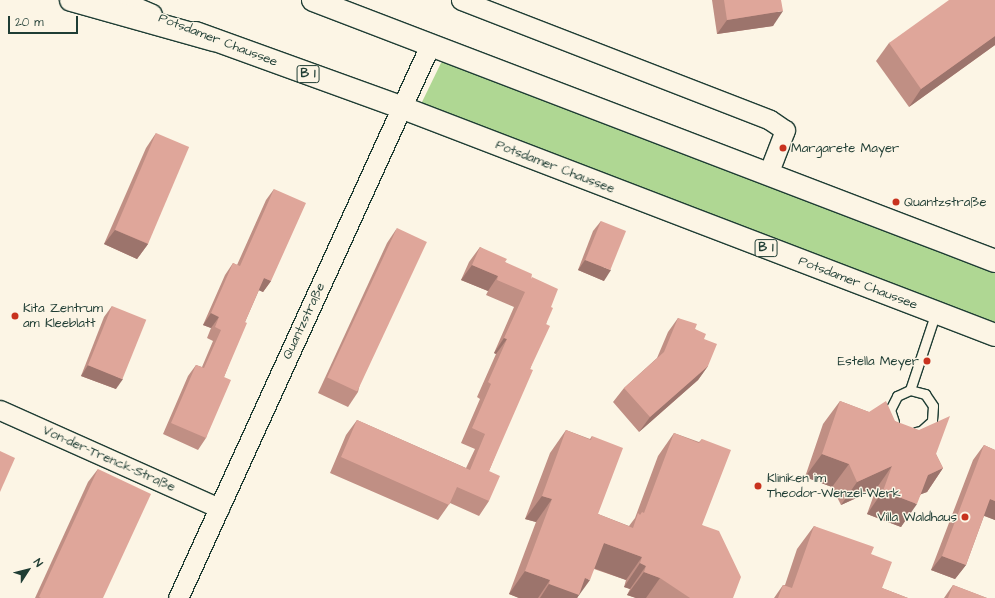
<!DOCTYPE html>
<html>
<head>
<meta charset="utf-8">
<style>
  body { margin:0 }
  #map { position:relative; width:995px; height:598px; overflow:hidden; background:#fcf5e5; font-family:"Architects Daughter",sans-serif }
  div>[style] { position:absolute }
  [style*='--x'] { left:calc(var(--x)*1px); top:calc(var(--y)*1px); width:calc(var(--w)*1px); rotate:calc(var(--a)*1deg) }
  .green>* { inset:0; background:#afd793 }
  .roads { filter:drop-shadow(1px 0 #1f3d34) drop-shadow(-1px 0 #1f3d34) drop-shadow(0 1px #1f3d34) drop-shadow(0 -1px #1f3d34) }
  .lane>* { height:9px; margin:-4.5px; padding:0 4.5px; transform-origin:4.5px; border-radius:4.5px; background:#fcf5e5 }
  .street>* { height:19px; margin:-9.5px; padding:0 9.5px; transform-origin:9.5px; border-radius:9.5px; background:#fcf5e5 }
  .primary>* { height:22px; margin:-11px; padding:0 11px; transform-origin:11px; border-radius:11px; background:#fcf5e5 }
  .highway>* { height:22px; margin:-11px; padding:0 11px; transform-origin:11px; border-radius:11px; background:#fcf5e5 }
  .wall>* { inset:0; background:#c08f84 }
  .shaded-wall>* { inset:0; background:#9c746c }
  .building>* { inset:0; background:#dfa69a; transform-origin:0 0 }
  .dots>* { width:11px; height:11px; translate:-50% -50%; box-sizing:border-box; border:2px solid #fcf5e5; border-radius:50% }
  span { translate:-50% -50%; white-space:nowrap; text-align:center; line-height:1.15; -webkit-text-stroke:3px #fcf5e5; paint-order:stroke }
  .shield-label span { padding:1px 3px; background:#fcf5e5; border:1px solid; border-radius:3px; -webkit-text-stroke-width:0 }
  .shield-label { font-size:12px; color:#1f3d34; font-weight:700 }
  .street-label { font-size:13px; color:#1f3d34 }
  .poi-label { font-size:13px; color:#1f3d34 }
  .left { translate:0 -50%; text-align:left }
  .right { translate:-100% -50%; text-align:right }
  .north { position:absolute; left:8px; top:550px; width:40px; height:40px; -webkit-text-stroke:3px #fcf5e5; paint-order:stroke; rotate:54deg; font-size:11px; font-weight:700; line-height:16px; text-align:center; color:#1f3d34 }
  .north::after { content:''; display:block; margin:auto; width:14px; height:18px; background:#1f3d34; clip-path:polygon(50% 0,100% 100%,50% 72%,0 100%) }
  .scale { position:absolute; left:8px; top:16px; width:70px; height:18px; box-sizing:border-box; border:2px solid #1f3d34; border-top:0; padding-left:5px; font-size:12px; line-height:14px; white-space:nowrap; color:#1f3d34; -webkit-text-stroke:3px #fcf5e5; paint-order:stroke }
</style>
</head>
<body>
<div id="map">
  <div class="green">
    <div style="clip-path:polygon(444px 61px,995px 272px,995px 323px,424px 104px,422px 102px,441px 63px)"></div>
  </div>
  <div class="roads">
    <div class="lane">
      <div style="--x:910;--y:390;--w:16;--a:15"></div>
      <div style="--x:925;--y:394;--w:14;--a:56"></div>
      <div style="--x:933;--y:406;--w:15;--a:94"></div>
      <div style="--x:932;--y:421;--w:15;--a:138"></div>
      <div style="--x:921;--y:431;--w:5;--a:169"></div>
      <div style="--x:894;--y:422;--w:13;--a:-108"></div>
      <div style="--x:890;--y:410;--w:16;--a:-63"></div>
      <div style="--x:897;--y:396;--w:14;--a:-25"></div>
      <div style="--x:910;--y:390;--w:82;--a:-71.6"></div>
    </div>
    <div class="street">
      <div style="--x:461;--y:0;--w:331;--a:21.2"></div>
      <div style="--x:770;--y:120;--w:18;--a:34"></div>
      <div style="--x:785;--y:130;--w:47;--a:111.1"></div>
      <div style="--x:0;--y:410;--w:240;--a:24.1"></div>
      <div style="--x:178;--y:598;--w:608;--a:-65.5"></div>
    </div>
    <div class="primary">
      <div style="--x:115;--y:0;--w:39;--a:23"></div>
      <div style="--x:313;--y:0;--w:730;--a:20.94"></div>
      <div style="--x:196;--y:33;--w:220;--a:19.9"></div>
      <div style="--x:403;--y:108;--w:634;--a:20.98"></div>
    </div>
    <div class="highway">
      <div style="--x:71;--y:0;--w:148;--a:15.7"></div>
    </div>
  </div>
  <div class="wall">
    <div style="clip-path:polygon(712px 0,781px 0,773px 26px,717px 34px)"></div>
    <div style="clip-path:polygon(995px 0,995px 45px,909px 107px,876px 61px,889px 43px)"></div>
    <div style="clip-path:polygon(156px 133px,148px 244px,137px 259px,104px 244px,146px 148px)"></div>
    <div style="clip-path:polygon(274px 189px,271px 281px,263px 292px,259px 290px,245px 322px,224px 377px,206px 438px,198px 450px,163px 434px,188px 376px,196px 365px,202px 367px,213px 341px,207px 338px,211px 328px,203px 325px,225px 275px,233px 263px,237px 265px,266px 200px)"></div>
    <div style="clip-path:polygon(601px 221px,604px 281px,578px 270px,593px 231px)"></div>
    <div style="clip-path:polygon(397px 228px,358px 392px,348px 407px,318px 393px,387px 243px)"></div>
    <div style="clip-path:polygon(480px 247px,531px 278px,551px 307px,546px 324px,530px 369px,489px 471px,489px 501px,479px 516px,450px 503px,438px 520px,330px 473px,346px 435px,357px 420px,466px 468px,475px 449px,461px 443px,480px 399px,477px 397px,496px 354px,494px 353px,514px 307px,486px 295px,488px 291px,461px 280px,469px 262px)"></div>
    <div style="clip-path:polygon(112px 306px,116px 389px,81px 376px,104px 317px)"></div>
    <div style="clip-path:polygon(678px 318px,695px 329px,704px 339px,708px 366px,698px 380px,639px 432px,613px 402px,624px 388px,657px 358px,668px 332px)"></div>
    <div style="clip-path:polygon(840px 401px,869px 412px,895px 421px,936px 454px,943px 468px,927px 492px,921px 494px,901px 527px,867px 514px,876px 489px,841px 505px,832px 487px,805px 477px,823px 424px)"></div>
    <div style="clip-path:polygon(566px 430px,590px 439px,592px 436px,598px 514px,629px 526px,635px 518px,658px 456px,674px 433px,699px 442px,702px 439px,702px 525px,733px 598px,636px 598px,627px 595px,630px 589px,624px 587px,626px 580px,594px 569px,577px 598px,519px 598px,509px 594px,536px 522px,525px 519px,550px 453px)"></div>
    <div style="clip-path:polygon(984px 445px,995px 450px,995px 520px,984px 516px,966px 565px,955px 579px,931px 570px,973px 460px)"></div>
    <div style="clip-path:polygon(98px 469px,103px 598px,35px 598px,88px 482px)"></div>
    <div style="clip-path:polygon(814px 526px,871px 554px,882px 588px,908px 598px,774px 598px,783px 585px,785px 585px,797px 549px)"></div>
    <div style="clip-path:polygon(953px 585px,987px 598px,944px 598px)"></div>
  </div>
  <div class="shaded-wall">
    <div style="clip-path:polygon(783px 11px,773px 26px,717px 34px,727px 20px)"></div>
    <div style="clip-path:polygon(995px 36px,995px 45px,909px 107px,921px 89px)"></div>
    <div style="clip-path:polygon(115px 230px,148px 244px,137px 259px,104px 244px)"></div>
    <div style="clip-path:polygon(585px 260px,611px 270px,604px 281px,578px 270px)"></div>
    <div style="clip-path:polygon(472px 265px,498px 276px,488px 291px,461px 280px)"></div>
    <div style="clip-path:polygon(264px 278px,271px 281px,263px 292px,256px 289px)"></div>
    <div style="clip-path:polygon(211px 313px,219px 317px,211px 328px,203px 325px)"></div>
    <div style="clip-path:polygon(504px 338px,507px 339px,496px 354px,494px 353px)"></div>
    <div style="clip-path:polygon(88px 365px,123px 379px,116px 389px,81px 376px)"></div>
    <div style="clip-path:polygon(708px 366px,698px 380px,639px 432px,650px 417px)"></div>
    <div style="clip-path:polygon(822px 454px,849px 464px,832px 487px,805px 477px)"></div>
    <div style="clip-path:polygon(892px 466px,876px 489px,841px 505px,857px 482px)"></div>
    <div style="clip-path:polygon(943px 468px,927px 492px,911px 498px,928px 475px)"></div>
    <div style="clip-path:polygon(883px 491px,917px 504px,901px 527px,867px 514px)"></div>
    <div style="clip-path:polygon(542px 496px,552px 499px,536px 522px,525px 519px)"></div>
    <div style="clip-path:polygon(990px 499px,995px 501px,995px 520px,980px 514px)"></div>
    <div style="clip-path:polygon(604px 543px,642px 557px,626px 580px,588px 566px)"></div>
    <div style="clip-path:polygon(942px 556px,966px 565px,955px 579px,931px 570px)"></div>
    <div style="clip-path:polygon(640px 563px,646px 566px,630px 589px,624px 587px)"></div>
    <div style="clip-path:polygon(525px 571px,550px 580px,538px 598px,519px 598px,509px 594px)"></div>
    <div style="clip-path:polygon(644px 572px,660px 578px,646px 598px,636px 598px,627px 595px)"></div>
    <div style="clip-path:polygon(585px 578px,590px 580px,577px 598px,540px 598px,549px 584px)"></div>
  </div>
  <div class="building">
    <div style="clip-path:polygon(724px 0,781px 0,783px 11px,727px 20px)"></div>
    <div style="clip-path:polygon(949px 0,995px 0,995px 36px,921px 89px,889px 43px)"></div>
    <div style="left:156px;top:133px;width:36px;height:105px;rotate:23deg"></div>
    <div style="clip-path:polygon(274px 189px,306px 203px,271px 281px,264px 278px,245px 322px,247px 323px,224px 377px,231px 380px,206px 438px,171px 423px,196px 365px,204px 368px,221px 330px,215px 327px,219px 317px,211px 313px,233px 263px,240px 266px)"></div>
    <div style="left:601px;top:221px;width:27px;height:42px;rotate:22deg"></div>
    <div style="left:397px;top:228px;width:33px;height:165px;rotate:25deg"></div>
    <div style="clip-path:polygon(480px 247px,507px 259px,505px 262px,532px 274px,531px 280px,532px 277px,558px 289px,551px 307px,553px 308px,546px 324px,550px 326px,530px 369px,533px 370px,489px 471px,500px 476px,489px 501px,457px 487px,449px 505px,341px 457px,357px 420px,470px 470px,485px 434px,472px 428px,491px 384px,488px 382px,507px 339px,504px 338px,525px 292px,497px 280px,498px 276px,472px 265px)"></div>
    <div style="left:112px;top:306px;width:37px;height:64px;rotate:22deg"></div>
    <div style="clip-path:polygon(678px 318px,697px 324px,695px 329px,706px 334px,704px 339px,717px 344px,708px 366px,650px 417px,624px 388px,664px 352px)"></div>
    <div style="clip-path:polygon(840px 401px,869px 412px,886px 401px,895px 421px,919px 430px,950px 416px,936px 454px,943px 468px,928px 475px,917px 504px,883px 491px,892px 466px,857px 482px,849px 464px,822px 454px)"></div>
    <div style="clip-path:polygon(566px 430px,591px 440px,592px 436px,623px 448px,598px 514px,633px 528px,638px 513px,640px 515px,642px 512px,644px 513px,674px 433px,699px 443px,702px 439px,731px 450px,702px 525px,719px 531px,741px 577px,733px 598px,690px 598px,660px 578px,644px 572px,646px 566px,640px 563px,642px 557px,604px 543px,590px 580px,585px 578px,579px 595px,549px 584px,550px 580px,525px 571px,552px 499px,542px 496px)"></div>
    <div style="clip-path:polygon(984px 445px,995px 450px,995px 501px,990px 499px,966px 565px,942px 556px)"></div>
    <div style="clip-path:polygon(0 451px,15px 458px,0 492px)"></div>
    <div style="clip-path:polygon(98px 469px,151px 494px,103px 598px,41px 598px,39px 597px)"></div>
    <div style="clip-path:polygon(814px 526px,874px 547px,871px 554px,892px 562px,882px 588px,908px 598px,778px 598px,783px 585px,792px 588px)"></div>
    <div style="clip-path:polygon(953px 585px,987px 598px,948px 598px)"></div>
  </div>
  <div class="dots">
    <div style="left:783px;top:148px;background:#c8321e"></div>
    <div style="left:896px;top:202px;background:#c8321e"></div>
    <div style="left:15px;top:316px;background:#c8321e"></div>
    <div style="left:927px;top:361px;background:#c8321e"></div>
    <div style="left:758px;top:486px;background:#c8321e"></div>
    <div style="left:965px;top:517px;background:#c8321e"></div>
  </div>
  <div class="shield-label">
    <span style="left:308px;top:74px">B 1</span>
    <span style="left:766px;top:248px">B 1</span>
  </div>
  <div class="street-label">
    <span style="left:218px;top:40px;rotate:21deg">Potsdamer Chaussee</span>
    <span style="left:555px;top:167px;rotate:21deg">Potsdamer Chaussee</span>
    <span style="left:858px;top:283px;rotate:21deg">Potsdamer Chaussee</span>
    <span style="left:304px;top:321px;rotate:-65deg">Quantzstraße</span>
    <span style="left:109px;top:459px;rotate:24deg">Von-der-Trenck-Straße</span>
  </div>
  <div class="poi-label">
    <span class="left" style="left:791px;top:148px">Margarete Mayer</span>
    <span class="left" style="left:904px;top:202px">Quantzstraße</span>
    <span class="left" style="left:23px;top:316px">Kita Zentrum<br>am Kleeblatt</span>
    <span class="right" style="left:919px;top:361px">Estella Meyer</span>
    <span class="left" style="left:767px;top:486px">Kliniken im<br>Theodor-Wenzel-Werk</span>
    <span class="right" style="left:957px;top:517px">Villa Waldhaus</span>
  </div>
  <div class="north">N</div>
  <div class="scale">20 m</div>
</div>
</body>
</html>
